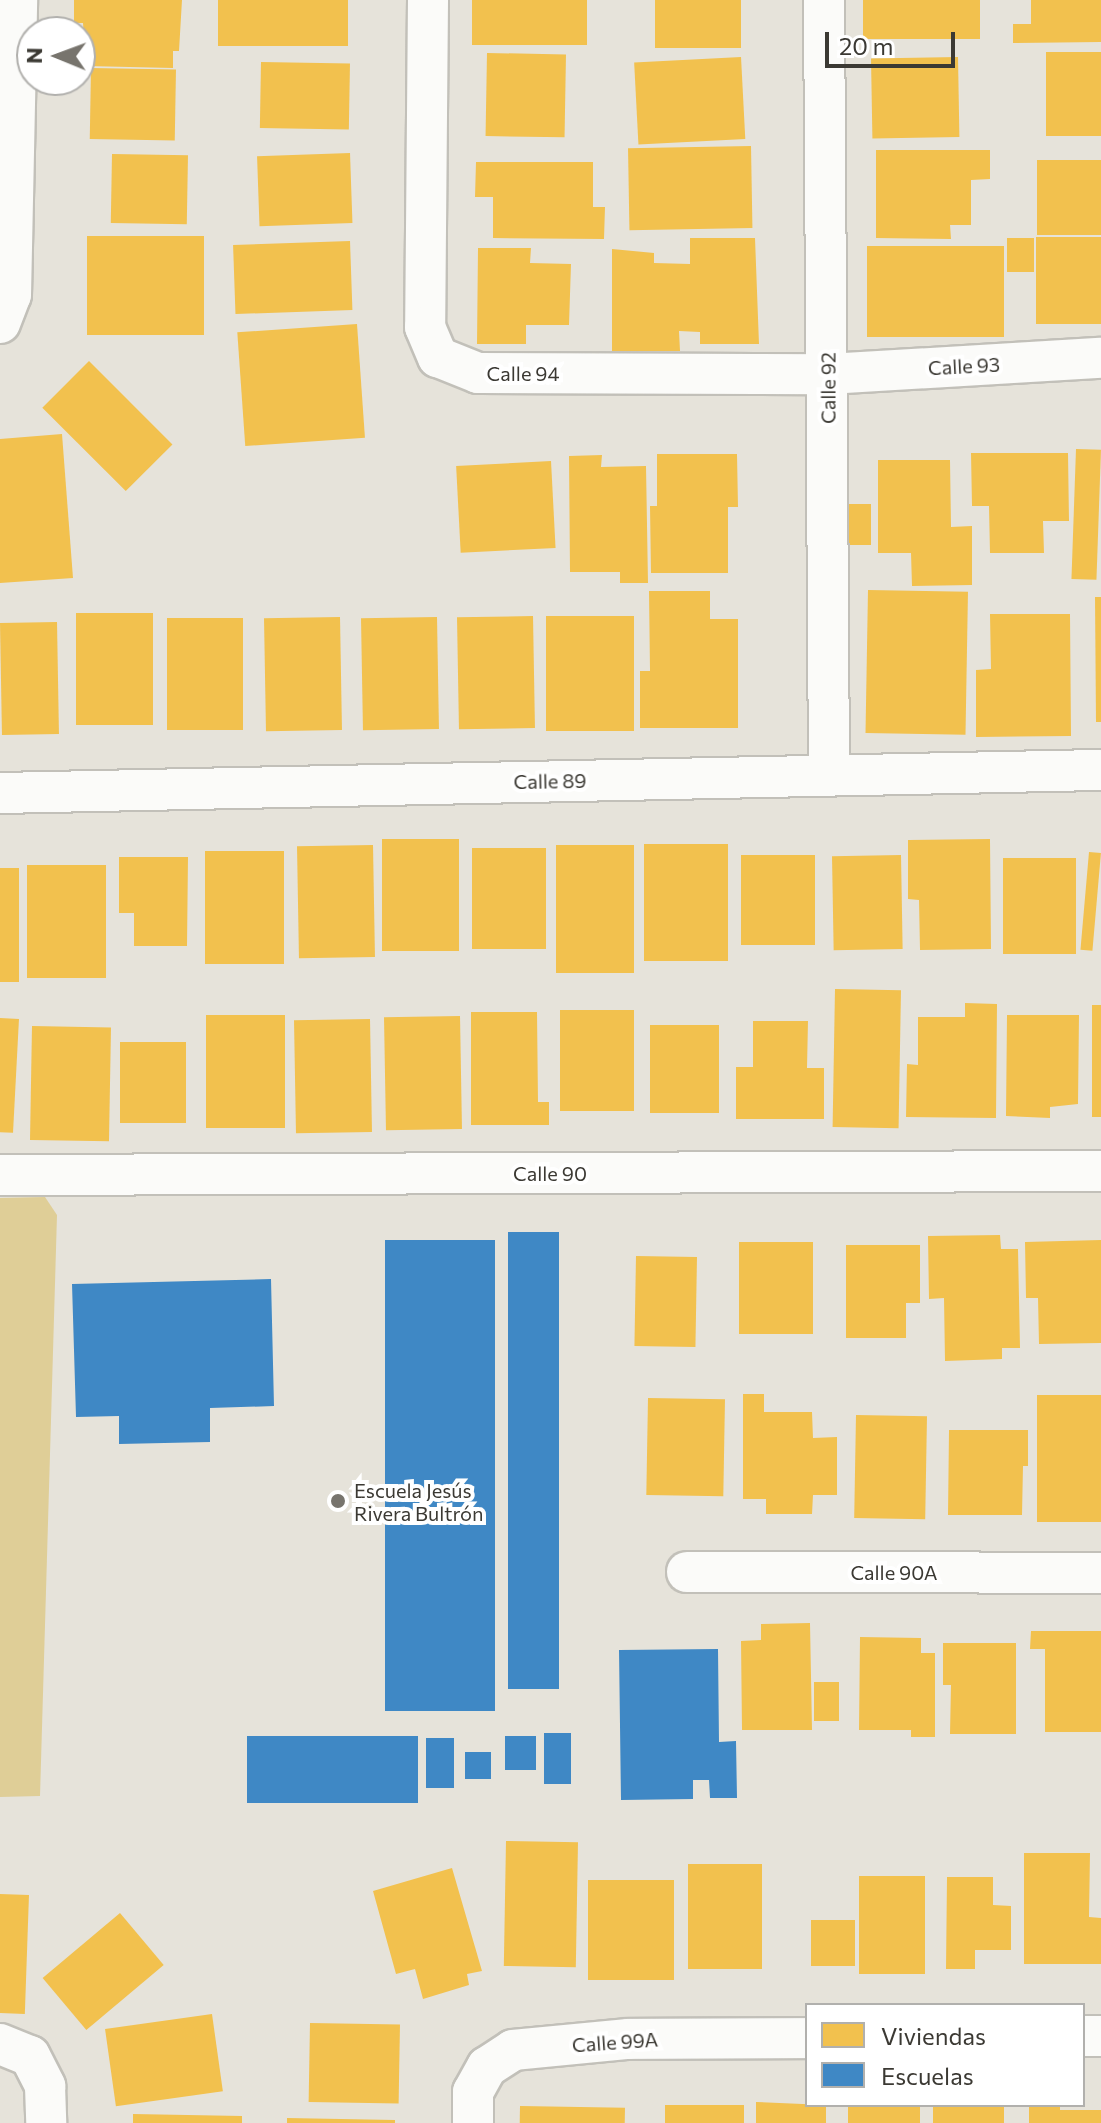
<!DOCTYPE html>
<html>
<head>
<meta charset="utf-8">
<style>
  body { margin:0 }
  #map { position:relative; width:1101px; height:2123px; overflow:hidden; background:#e6e3da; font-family:Commissioner,sans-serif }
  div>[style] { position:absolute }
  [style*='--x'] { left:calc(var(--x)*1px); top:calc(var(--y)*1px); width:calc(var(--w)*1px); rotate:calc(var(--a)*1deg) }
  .green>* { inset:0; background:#dfce97 }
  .homes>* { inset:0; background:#f2c14e; transform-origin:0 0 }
  .schools>* { inset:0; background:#3f88c5; transform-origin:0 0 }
  .roads { filter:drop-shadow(2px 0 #c2c0b9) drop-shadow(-2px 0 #c2c0b9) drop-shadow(0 2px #c2c0b9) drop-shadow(0 -2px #c2c0b9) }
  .minor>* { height:40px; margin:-20px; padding:0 20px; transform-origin:20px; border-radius:20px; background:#fbfbf9 }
  .dots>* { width:22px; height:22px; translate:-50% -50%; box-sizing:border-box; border:4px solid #fff; border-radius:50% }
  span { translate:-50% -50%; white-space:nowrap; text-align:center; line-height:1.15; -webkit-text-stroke:8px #fff; paint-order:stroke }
  .street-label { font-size:20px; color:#3b3933 }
  .poi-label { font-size:20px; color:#3b3933 }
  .left { translate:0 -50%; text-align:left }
  .legend { position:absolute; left:805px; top:2003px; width:280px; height:104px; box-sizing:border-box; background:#fff; border:2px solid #b1b0ad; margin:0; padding:10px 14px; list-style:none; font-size:24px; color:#3b3933 }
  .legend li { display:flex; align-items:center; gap:16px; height:40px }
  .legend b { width:40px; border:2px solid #b1b0ad }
  .north { position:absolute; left:16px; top:16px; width:80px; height:80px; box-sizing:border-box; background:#fff; border:2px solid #b1b0ad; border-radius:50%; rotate:271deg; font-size:22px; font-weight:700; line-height:32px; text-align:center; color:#3b3933 }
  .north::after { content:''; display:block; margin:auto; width:28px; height:36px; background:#77746d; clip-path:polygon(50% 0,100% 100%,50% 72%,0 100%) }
  .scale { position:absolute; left:825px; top:32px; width:130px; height:36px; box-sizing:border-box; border:4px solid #3b3933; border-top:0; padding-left:10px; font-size:24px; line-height:28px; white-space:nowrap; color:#3b3933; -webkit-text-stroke:6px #fff; paint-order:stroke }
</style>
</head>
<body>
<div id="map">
  <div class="green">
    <div style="clip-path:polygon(45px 1197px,57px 1215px,40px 1796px,0 1797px,0 1198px)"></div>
  </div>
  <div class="homes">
    <div style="clip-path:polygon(74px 0,182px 0,179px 51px,173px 51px,173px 68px,86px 66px,83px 23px,74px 23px)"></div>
    <div style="left:218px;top:0;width:130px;height:46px"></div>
    <div style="left:472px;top:0;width:115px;height:45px"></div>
    <div style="left:655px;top:0;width:86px;height:48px"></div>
    <div style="left:863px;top:0;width:117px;height:39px"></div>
    <div style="clip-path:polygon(1031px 0,1101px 0,1101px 42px,1013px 43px,1013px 24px,1031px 24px)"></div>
    <div style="left:1101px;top:52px;width:84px;height:55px;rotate:90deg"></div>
    <div style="left:487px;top:53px;width:79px;height:83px;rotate:1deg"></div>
    <div style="left:741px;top:57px;width:82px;height:107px;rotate:87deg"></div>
    <div style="left:958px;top:57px;width:80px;height:87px;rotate:89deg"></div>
    <div style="left:261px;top:62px;width:89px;height:66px;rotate:1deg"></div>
    <div style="left:91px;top:68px;width:85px;height:71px;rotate:1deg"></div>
    <div style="left:751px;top:146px;width:82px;height:123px;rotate:89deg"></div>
    <div style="clip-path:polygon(876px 150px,990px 150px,990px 179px,971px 180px,971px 225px,950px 225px,951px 239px,876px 238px)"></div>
    <div style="left:350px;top:153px;width:70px;height:93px;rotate:88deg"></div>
    <div style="left:112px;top:154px;width:76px;height:69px;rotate:1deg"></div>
    <div style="left:1101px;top:160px;width:75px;height:64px;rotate:90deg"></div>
    <div style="clip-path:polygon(476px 162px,593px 162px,593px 207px,605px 207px,604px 239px,493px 238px,493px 197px,475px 197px)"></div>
    <div style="left:87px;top:236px;width:117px;height:99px"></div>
    <div style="left:1101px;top:237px;width:87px;height:65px;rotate:90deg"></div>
    <div style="clip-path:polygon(690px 238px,755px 238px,759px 344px,700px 344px,700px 332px,679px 331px,680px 351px,612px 351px,612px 249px,654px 253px,654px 263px,690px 264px)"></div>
    <div style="left:1007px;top:238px;width:27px;height:34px"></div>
    <div style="left:350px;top:241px;width:69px;height:117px;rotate:88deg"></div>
    <div style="left:867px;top:246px;width:137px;height:91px"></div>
    <div style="clip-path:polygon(478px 248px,531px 248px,530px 263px,571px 264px,569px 325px,526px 325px,526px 344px,477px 344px)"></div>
    <div style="left:357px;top:324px;width:114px;height:120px;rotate:86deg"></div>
    <div style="left:89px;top:361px;width:118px;height:66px;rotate:45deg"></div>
    <div style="clip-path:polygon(62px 434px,73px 578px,0 583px,0 439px)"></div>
    <div style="left:1076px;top:449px;width:25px;height:130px;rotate:2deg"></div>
    <div style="clip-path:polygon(971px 453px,1068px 453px,1069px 521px,1043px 521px,1044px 553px,990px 553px,989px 506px,972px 506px)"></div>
    <div style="clip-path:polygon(657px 454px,737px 454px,738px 507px,728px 507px,728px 573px,651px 573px,650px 506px,657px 506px)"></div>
    <div style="clip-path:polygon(602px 455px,601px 467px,646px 466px,648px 583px,620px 583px,620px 572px,570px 572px,569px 456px)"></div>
    <div style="clip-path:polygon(878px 460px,950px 460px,951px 527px,972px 526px,972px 585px,912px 586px,911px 553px,878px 553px)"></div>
    <div style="left:551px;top:461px;width:87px;height:95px;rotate:87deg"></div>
    <div style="left:843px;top:504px;width:28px;height:41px"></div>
    <div style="left:868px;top:590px;width:100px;height:143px;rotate:1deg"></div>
    <div style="clip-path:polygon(649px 591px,710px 591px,710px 619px,738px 619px,738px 728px,640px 728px,640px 671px,650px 671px)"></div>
    <div style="clip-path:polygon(1095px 597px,1101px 597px,1101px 722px,1096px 722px)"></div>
    <div style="left:76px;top:613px;width:77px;height:112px"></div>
    <div style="clip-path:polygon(990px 614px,1070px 614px,1071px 736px,976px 737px,976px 670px,991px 669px)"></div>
    <div style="left:533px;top:616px;width:112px;height:76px;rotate:89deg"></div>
    <div style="left:546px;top:616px;width:88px;height:115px"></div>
    <div style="left:340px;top:617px;width:113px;height:76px;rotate:89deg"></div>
    <div style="left:437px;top:617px;width:112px;height:76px;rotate:89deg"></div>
    <div style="left:167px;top:618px;width:76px;height:112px"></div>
    <div style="left:57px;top:622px;width:112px;height:57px;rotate:89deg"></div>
    <div style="left:382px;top:839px;width:77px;height:112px"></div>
    <div style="clip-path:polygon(990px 839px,991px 949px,920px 950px,919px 900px,908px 899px,908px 840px)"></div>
    <div style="left:728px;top:844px;width:117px;height:84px;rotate:90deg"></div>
    <div style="left:373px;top:845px;width:112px;height:76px;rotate:89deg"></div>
    <div style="left:556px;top:845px;width:78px;height:128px"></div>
    <div style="left:472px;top:848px;width:74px;height:101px"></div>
    <div style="left:205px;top:851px;width:79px;height:113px"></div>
    <div style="left:1089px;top:852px;width:12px;height:98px;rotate:5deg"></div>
    <div style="left:741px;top:855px;width:74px;height:90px"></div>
    <div style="left:901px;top:855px;width:94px;height:69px;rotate:89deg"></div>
    <div style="clip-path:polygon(119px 857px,188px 857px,187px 946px,134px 946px,134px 913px,119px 913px)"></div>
    <div style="left:1003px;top:858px;width:73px;height:96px"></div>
    <div style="left:27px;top:865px;width:79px;height:113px"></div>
    <div style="left:0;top:868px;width:19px;height:114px"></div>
    <div style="left:835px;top:989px;width:66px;height:138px;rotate:1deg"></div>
    <div style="clip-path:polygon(965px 1003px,997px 1004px,996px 1118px,906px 1117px,907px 1064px,918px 1065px,918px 1017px,965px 1017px)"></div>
    <div style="left:1092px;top:1005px;width:9px;height:112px"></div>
    <div style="left:560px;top:1010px;width:74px;height:101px"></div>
    <div style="clip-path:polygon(471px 1012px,537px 1012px,538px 1102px,549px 1102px,549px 1125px,471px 1125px)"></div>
    <div style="left:206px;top:1015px;width:79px;height:113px"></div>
    <div style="clip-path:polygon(1007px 1015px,1079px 1015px,1078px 1104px,1050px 1107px,1050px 1118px,1006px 1116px)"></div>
    <div style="left:460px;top:1016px;width:113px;height:76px;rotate:89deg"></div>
    <div style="left:0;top:1018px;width:19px;height:114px;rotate:3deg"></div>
    <div style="left:370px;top:1019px;width:113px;height:76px;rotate:89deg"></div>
    <div style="clip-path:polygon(753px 1021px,808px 1021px,807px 1068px,824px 1068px,824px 1119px,736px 1119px,736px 1067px,753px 1067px)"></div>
    <div style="left:650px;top:1025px;width:69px;height:88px"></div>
    <div style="left:32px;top:1026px;width:79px;height:114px;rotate:1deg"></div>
    <div style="left:120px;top:1042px;width:66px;height:81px"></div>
    <div style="clip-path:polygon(1000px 1235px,1001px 1249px,1018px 1249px,1020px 1348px,1002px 1348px,1002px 1359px,945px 1361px,944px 1298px,929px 1299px,928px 1236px)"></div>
    <div style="clip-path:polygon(1101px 1240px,1101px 1343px,1039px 1344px,1038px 1298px,1026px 1298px,1025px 1242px)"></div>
    <div style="left:813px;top:1242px;width:92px;height:74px;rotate:90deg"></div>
    <div style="clip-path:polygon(846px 1245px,920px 1245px,920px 1303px,906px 1303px,906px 1338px,846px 1338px)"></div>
    <div style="left:636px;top:1256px;width:61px;height:90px;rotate:1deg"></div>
    <div style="clip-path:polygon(743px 1394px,764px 1394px,764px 1412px,812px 1412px,813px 1438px,837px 1437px,837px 1495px,813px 1495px,812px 1514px,766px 1514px,766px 1499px,743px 1499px)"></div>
    <div style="left:1037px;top:1395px;width:64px;height:127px"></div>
    <div style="left:648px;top:1398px;width:77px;height:97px;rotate:1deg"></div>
    <div style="left:856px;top:1415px;width:71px;height:103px;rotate:1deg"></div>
    <div style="clip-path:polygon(949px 1430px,1028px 1430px,1028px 1466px,1023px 1466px,1022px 1515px,948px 1515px)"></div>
    <div style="clip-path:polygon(810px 1623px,812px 1730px,742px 1730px,741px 1641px,761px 1640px,761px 1624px)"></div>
    <div style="clip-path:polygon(1031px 1631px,1101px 1631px,1101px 1732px,1045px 1732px,1045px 1649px,1030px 1649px)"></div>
    <div style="clip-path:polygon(860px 1637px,921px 1638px,921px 1653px,935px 1653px,935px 1737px,911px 1737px,911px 1730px,859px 1730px)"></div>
    <div style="clip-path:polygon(943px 1643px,1016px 1643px,1016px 1734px,950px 1734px,951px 1685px,943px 1685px)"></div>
    <div style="left:814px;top:1682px;width:25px;height:39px"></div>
    <div style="left:506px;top:1841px;width:72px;height:125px;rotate:1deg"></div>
    <div style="clip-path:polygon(1024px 1853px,1090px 1853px,1089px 1917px,1101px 1918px,1101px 1964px,1024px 1964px)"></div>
    <div style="left:688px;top:1864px;width:74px;height:105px"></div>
    <div style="clip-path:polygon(452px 1868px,482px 1971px,467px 1974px,469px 1985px,423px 1999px,415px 1969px,396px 1974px,373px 1891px)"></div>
    <div style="left:859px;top:1876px;width:66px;height:98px"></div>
    <div style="clip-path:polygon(947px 1877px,993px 1877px,993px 1905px,1011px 1906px,1011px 1950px,975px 1950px,975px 1969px,946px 1969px)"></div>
    <div style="left:588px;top:1880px;width:86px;height:100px"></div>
    <div style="left:0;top:1894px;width:29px;height:119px;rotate:2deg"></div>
    <div style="left:120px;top:1913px;width:68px;height:101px;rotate:50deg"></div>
    <div style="left:811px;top:1920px;width:44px;height:46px"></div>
    <div style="left:212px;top:2014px;width:78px;height:108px;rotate:82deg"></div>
    <div style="left:310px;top:2023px;width:90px;height:79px;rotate:1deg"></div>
    <div style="clip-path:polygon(756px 2102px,826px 2105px,826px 2123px,756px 2123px)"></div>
    <div style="left:665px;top:2105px;width:79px;height:18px"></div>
    <div style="left:848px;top:2105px;width:72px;height:18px"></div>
    <div style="left:933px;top:2105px;width:71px;height:18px"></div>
    <div style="clip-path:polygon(1029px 2105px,1060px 2105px,1060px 2110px,1101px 2110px,1101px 2123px,1029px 2123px)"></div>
    <div style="left:520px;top:2106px;width:105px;height:17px;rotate:1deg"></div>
    <div style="clip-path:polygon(133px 2114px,242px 2116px,242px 2123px,133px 2123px)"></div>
    <div style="clip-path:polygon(287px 2118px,395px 2120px,395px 2123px,287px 2123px)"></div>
  </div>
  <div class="schools">
    <div style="left:508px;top:1232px;width:51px;height:457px"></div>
    <div style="left:385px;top:1240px;width:110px;height:471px"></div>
    <div style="clip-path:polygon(271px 1279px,274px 1406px,210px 1408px,210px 1442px,119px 1444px,119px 1416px,76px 1417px,72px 1284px)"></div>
    <div style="clip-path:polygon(718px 1649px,719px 1742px,736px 1741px,737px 1798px,710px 1798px,709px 1780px,693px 1780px,693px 1799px,621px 1800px,619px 1650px)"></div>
    <div style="left:544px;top:1733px;width:27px;height:51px"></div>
    <div style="left:418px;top:1736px;width:67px;height:171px;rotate:90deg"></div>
    <div style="left:505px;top:1736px;width:31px;height:34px"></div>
    <div style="left:454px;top:1738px;width:50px;height:28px;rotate:90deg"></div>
    <div style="left:465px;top:1752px;width:26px;height:27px"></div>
  </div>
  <div class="roads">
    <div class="minor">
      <div style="--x:428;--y:0;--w:327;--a:90.5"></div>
      <div style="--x:425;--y:327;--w:33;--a:67"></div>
      <div style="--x:438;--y:357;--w:43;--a:21.8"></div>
      <div style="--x:478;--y:373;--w:350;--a:0.2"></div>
      <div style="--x:828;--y:374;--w:273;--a:-3.4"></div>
      <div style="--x:824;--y:0;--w:775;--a:89.63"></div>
      <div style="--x:0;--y:323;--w:30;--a:-69"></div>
      <div style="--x:11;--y:295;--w:295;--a:-88.8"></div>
      <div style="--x:0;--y:793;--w:1101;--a:-1.2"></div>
      <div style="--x:0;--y:1175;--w:1101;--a:-0.21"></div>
      <div style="--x:687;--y:1572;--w:414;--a:0.1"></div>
      <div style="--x:1083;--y:2036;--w:18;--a:0"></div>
      <div style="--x:0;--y:2044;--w:32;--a:22"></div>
      <div style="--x:30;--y:2056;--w:34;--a:63"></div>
      <div style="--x:45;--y:2086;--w:37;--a:88"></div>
      <div style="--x:473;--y:2123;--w:31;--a:-90"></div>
      <div style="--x:473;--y:2092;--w:29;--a:-61"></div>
      <div style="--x:487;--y:2067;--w:31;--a:-33"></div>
      <div style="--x:513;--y:2050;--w:116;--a:-5.5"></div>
      <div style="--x:628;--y:2039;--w:179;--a:-0.3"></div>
    </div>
  </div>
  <div class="dots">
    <div style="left:338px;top:1501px;background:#77746d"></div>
  </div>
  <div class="street-label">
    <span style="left:964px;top:366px;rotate:-3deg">Calle 93</span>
    <span style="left:523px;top:373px">Calle 94</span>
    <span style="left:828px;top:388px;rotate:-90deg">Calle 92</span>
    <span style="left:550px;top:781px;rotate:-1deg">Calle 89</span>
    <span style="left:550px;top:1173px">Calle 90</span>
    <span style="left:894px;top:1572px">Calle 90A</span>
    <span style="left:615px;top:2042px;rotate:-4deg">Calle 99A</span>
  </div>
  <div class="poi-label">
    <span class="left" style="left:354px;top:1502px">Escuela Jesús<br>Rivera Bultrón</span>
  </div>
  <ul class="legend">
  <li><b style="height:22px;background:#f2c14e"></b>Viviendas</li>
  <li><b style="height:22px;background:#3f88c5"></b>Escuelas</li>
  </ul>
  <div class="north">N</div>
  <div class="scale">20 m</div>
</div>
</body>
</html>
